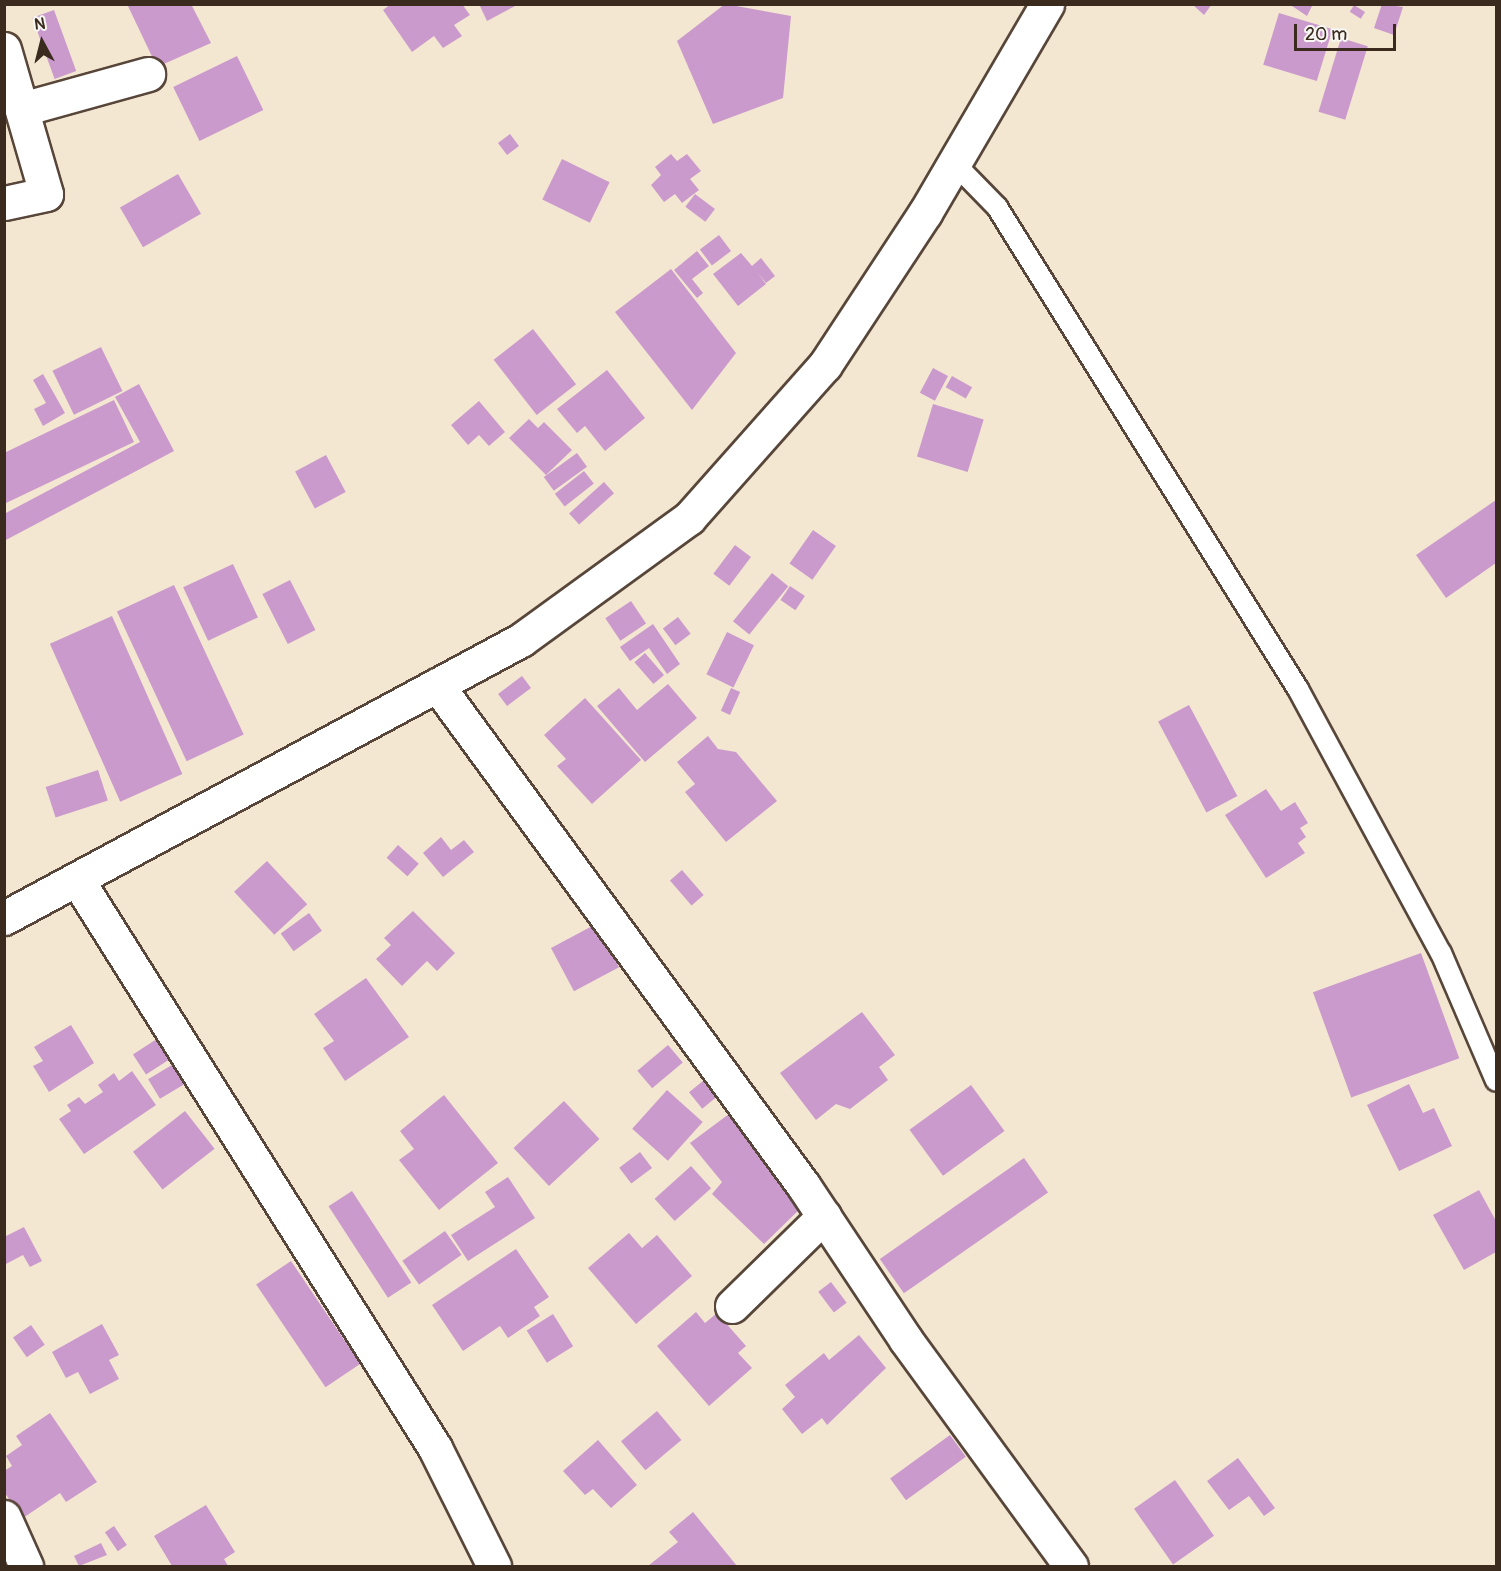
<!DOCTYPE html>
<html>
<head>
<meta charset="utf-8">
<style>
  body { margin:0 }
  #map { position:relative; width:1501px; height:1571px; overflow:hidden; background:#f3e7d2; font-family:Pangolin,sans-serif }
  div>[style] { position:absolute }
  [style*='--x'] { left:calc(var(--x)*1px); top:calc(var(--y)*1px); width:calc(var(--w)*1px); rotate:calc(var(--a)*1deg) }
  .building>* { inset:0; background:#cb9acc; transform-origin:0 0 }
  .roads { filter:drop-shadow(2px 0 #574639) drop-shadow(-2px 0 #574639) drop-shadow(0 2px #574639) drop-shadow(0 -2px #574639) }
  .service>* { height:20px; margin:-10px; padding:0 10px; transform-origin:10px; border-radius:10px; background:#fff }
  .minor>* { height:33px; margin:-16.5px; padding:0 16.5px; transform-origin:16.5px; border-radius:16.5px; background:#fff }
  span { translate:-50% -50%; white-space:nowrap; text-align:center; line-height:1.15; -webkit-text-stroke:5px #f6f6f2; paint-order:stroke }
  .frame { position:absolute; inset:0; border:6px solid #3b2a1e; pointer-events:none }
  .north { position:absolute; left:12px; top:12px; width:60px; height:60px; -webkit-text-stroke:4px #f6f6f2; paint-order:stroke; rotate:353deg; font-size:16px; font-weight:700; line-height:24px; text-align:center; color:#3b2a1e }
  .north::after { content:''; display:block; margin:auto; width:21px; height:27px; background:#3b2a1e; clip-path:polygon(50% 0,100% 100%,50% 72%,0 100%) }
  .scale { position:absolute; left:1294px; top:24px; width:102px; height:27px; box-sizing:border-box; border:3px solid #3b2a1e; border-top:0; padding-left:8px; font-size:18px; line-height:21px; white-space:nowrap; color:#3b2a1e; -webkit-text-stroke:4px #f6f6f2; paint-order:stroke }
</style>
</head>
<body>
<div id="map">
  <div class="building">
    <div style="clip-path:polygon(127px 4px,191px 4px,211px 43px,157px 67px)"></div>
    <div style="clip-path:polygon(391px 4px,462px 4px,470px 15px,454px 25px,462px 36px,443px 48px,434px 36px,412px 52px,383px 10px)"></div>
    <div style="clip-path:polygon(479px 4px,519px 4px,487px 21px)"></div>
    <div style="clip-path:polygon(725px 4px,791px 16px,783px 98px,713px 124px,677px 41px)"></div>
    <div style="clip-path:polygon(1192px 4px,1212px 4px,1204px 15px)"></div>
    <div style="clip-path:polygon(1289px 4px,1313px 4px,1307px 16px)"></div>
    <div style="clip-path:polygon(1382px 4px,1403px 7px,1394px 35px,1374px 28px)"></div>
    <div style="left:1354px;top:5px;width:13px;height:8px;rotate:32deg"></div>
    <div style="left:54px;top:10px;width:65px;height:23px;rotate:70deg"></div>
    <div style="left:1279px;top:13px;width:56px;height:54px;rotate:17deg"></div>
    <div style="left:1341px;top:38px;width:28px;height:77px;rotate:17deg"></div>
    <div style="left:237px;top:56px;width:60px;height:71px;rotate:64deg"></div>
    <div style="left:510px;top:134px;width:15px;height:15px;rotate:53deg"></div>
    <div style="clip-path:polygon(671px 154px,677px 161px,687px 154px,701px 171px,690px 179px,699px 190px,682px 203px,675px 194px,664px 202px,651px 185px,661px 175px,655px 167px)"></div>
    <div style="left:562px;top:159px;width:53px;height:45px;rotate:26deg"></div>
    <div style="left:178px;top:174px;width:46px;height:67px;rotate:60deg"></div>
    <div style="left:695px;top:194px;width:25px;height:16px;rotate:37deg"></div>
    <div style="left:719px;top:235px;width:20px;height:24px;rotate:53deg"></div>
    <div style="clip-path:polygon(697px 251px,709px 266px,692px 279px,703px 293px,697px 298px,674px 270px)"></div>
    <div style="clip-path:polygon(741px 253px,752px 266px,761px 258px,775px 276px,766px 283px,757px 272px,766px 284px,738px 306px,713px 274px)"></div>
    <div style="clip-path:polygon(671px 269px,736px 353px,692px 410px,615px 312px)"></div>
    <div style="left:533px;top:329px;width:70px;height:50px;rotate:52deg"></div>
    <div style="left:101px;top:347px;width:49px;height:54px;rotate:64deg"></div>
    <div style="left:933px;top:368px;width:17px;height:28px;rotate:28deg"></div>
    <div style="clip-path:polygon(607px 370px,645px 418px,605px 451px,585px 426px,577px 433px,557px 409px)"></div>
    <div style="clip-path:polygon(43px 374px,65px 413px,43px 426px,34px 409px,46px 403px,33px 380px)"></div>
    <div style="left:952px;top:376px;width:23px;height:13px;rotate:29deg"></div>
    <div style="clip-path:polygon(139px 384px,174px 451px,4px 541px,4px 514px,140px 442px,115px 397px)"></div>
    <div style="clip-path:polygon(114px 400px,134px 442px,4px 504px,4px 453px)"></div>
    <div style="clip-path:polygon(479px 401px,505px 432px,489px 446px,479px 435px,468px 445px,451px 425px)"></div>
    <div style="left:933px;top:404px;width:53px;height:55px;rotate:17deg"></div>
    <div style="clip-path:polygon(529px 419px,538px 428px,544px 422px,572px 450px,546px 475px,509px 438px)"></div>
    <div style="left:577px;top:453px;width:17px;height:41px;rotate:54deg"></div>
    <div style="left:326px;top:455px;width:42px;height:35px;rotate:62deg"></div>
    <div style="left:584px;top:471px;width:16px;height:37px;rotate:52deg"></div>
    <div style="left:604px;top:482px;width:15px;height:47px;rotate:48deg"></div>
    <div style="clip-path:polygon(1496px 500px,1496px 563px,1446px 598px,1416px 555px)"></div>
    <div style="left:813px;top:530px;width:28px;height:41px;rotate:35deg"></div>
    <div style="left:735px;top:545px;width:20px;height:36px;rotate:37deg"></div>
    <div style="left:233px;top:564px;width:59px;height:55px;rotate:65deg"></div>
    <div style="left:772px;top:573px;width:21px;height:62px;rotate:39deg"></div>
    <div style="left:290px;top:580px;width:56px;height:31px;rotate:63deg"></div>
    <div style="left:174px;top:585px;width:165px;height:63px;rotate:65deg"></div>
    <div style="left:790px;top:586px;width:18px;height:17px;rotate:34deg"></div>
    <div style="left:631px;top:601px;width:27px;height:31px;rotate:56deg"></div>
    <div style="left:112px;top:616px;width:173px;height:68px;rotate:66deg"></div>
    <div style="left:678px;top:617px;width:21px;height:19px;rotate:53deg"></div>
    <div style="clip-path:polygon(653px 624px,680px 664px,667px 674px,649px 648px,630px 661px,620px 647px)"></div>
    <div style="left:727px;top:632px;width:30px;height:47px;rotate:26deg"></div>
    <div style="left:645px;top:653px;width:29px;height:14px;rotate:49deg"></div>
    <div style="left:522px;top:676px;width:15px;height:30px;rotate:53deg"></div>
    <div style="clip-path:polygon(668px 684px,697px 718px,645px 762px,597px 706px,619px 688px,637px 710px)"></div>
    <div style="left:731px;top:688px;width:10px;height:25px;rotate:24deg"></div>
    <div style="clip-path:polygon(585px 698px,641px 760px,592px 804px,557px 766px,566px 759px,544px 735px)"></div>
    <div style="left:1189px;top:705px;width:103px;height:35px;rotate:62deg"></div>
    <div style="clip-path:polygon(708px 736px,718px 749px,736px 752px,777px 801px,726px 842px,685px 792px,695px 784px,677px 762px)"></div>
    <div style="left:98px;top:770px;width:32px;height:55px;rotate:72deg"></div>
    <div style="clip-path:polygon(1266px 789px,1281px 811px,1295px 802px,1308px 823px,1300px 828px,1306px 837px,1298px 843px,1305px 853px,1266px 878px,1225px 815px)"></div>
    <div style="clip-path:polygon(441px 837px,451px 850px,464px 840px,474px 852px,443px 877px,423px 853px)"></div>
    <div style="left:398px;top:845px;width:28px;height:17px;rotate:42deg"></div>
    <div style="left:267px;top:861px;width:59px;height:45px;rotate:47deg"></div>
    <div style="left:682px;top:870px;width:33px;height:16px;rotate:49deg"></div>
    <div style="clip-path:polygon(413px 911px,455px 953px,437px 971px,427px 961px,402px 986px,376px 959px,391px 945px,384px 938px)"></div>
    <div style="left:309px;top:913px;width:22px;height:35px;rotate:54deg"></div>
    <div style="left:596px;top:924px;width:49px;height:51px;rotate:62deg"></div>
    <div style="left:1421px;top:953px;width:112px;height:115px;rotate:70deg"></div>
    <div style="clip-path:polygon(366px 978px,409px 1037px,345px 1081px,323px 1048px,334px 1041px,314px 1014px)"></div>
    <div style="clip-path:polygon(862px 1012px,895px 1055px,879px 1067px,888px 1080px,850px 1109px,836px 1104px,816px 1120px,780px 1073px)"></div>
    <div style="clip-path:polygon(71px 1025px,94px 1063px,49px 1092px,33px 1066px,43px 1061px,34px 1047px)"></div>
    <div style="left:169px;top:1031px;width:24px;height:43px;rotate:57deg"></div>
    <div style="left:668px;top:1045px;width:23px;height:40px;rotate:50deg"></div>
    <div style="left:185px;top:1057px;width:23px;height:43px;rotate:59deg"></div>
    <div style="clip-path:polygon(132px 1071px,156px 1105px,84px 1154px,59px 1119px,71px 1111px,67px 1105px,79px 1097px,85px 1104px,103px 1092px,98px 1085px,114px 1073px,119px 1081px)"></div>
    <div style="left:703px;top:1081px;width:21px;height:18px;rotate:51deg"></div>
    <div style="clip-path:polygon(1409px 1084px,1423px 1113px,1434px 1108px,1452px 1146px,1399px 1171px,1367px 1105px)"></div>
    <div style="left:971px;top:1085px;width:57px;height:76px;rotate:54deg"></div>
    <div style="left:667px;top:1090px;width:48px;height:52px;rotate:42deg"></div>
    <div style="clip-path:polygon(444px 1095px,498px 1163px,439px 1210px,399px 1160px,414px 1149px,400px 1131px)"></div>
    <div style="left:564px;top:1101px;width:52px;height:69px;rotate:47deg"></div>
    <div style="left:185px;top:1111px;width:48px;height:66px;rotate:52deg"></div>
    <div style="clip-path:polygon(729px 1114px,806px 1203px,764px 1244px,712px 1194px,722px 1182px,690px 1143px)"></div>
    <div style="left:640px;top:1152px;width:20px;height:26px;rotate:53deg"></div>
    <div style="left:1024px;top:1158px;width:42px;height:176px;rotate:55deg"></div>
    <div style="left:691px;top:1166px;width:30px;height:49px;rotate:48deg"></div>
    <div style="clip-path:polygon(508px 1177px,535px 1218px,468px 1261px,451px 1235px,495px 1207px,485px 1192px)"></div>
    <div style="clip-path:polygon(1479px 1190px,1496px 1221px,1496px 1252px,1464px 1270px,1433px 1215px)"></div>
    <div style="left:352px;top:1191px;width:109px;height:28px;rotate:57deg"></div>
    <div style="clip-path:polygon(24px 1227px,42px 1261px,30px 1267px,23px 1255px,4px 1265px,4px 1237px)"></div>
    <div style="left:445px;top:1231px;width:29px;height:52px;rotate:55deg"></div>
    <div style="clip-path:polygon(629px 1233px,642px 1248px,657px 1235px,692px 1276px,636px 1324px,588px 1268px)"></div>
    <div style="clip-path:polygon(516px 1249px,549px 1297px,534px 1307px,540px 1316px,508px 1338px,500px 1326px,463px 1351px,432px 1305px)"></div>
    <div style="left:291px;top:1261px;width:124px;height:42px;rotate:56deg"></div>
    <div style="left:831px;top:1282px;width:26px;height:16px;rotate:53deg"></div>
    <div style="clip-path:polygon(696px 1312px,705px 1323px,717px 1313px,746px 1346px,738px 1353px,752px 1368px,709px 1406px,657px 1346px)"></div>
    <div style="left:553px;top:1314px;width:38px;height:31px;rotate:58deg"></div>
    <div style="clip-path:polygon(102px 1324px,119px 1355px,109px 1360px,119px 1379px,90px 1394px,78px 1372px,66px 1378px,52px 1352px)"></div>
    <div style="left:31px;top:1325px;width:24px;height:22px;rotate:55deg"></div>
    <div style="clip-path:polygon(859px 1335px,886px 1368px,827px 1425px,822px 1418px,802px 1434px,782px 1409px,795px 1397px,785px 1385px,824px 1353px,829px 1360px)"></div>
    <div style="left:657px;top:1411px;width:38px;height:47px;rotate:50deg"></div>
    <div style="clip-path:polygon(50px 1413px,97px 1482px,66px 1502px,60px 1493px,23px 1518px,4px 1492px,4px 1471px,12px 1466px,6px 1456px,22px 1445px,16px 1436px)"></div>
    <div style="left:950px;top:1435px;width:27px;height:74px;rotate:54deg"></div>
    <div style="clip-path:polygon(598px 1440px,637px 1485px,611px 1508px,593px 1489px,585px 1495px,563px 1471px)"></div>
    <div style="clip-path:polygon(1238px 1458px,1275px 1508px,1264px 1516px,1249px 1496px,1229px 1510px,1207px 1481px)"></div>
    <div style="left:1175px;top:1480px;width:68px;height:50px;rotate:55deg"></div>
    <div style="clip-path:polygon(206px 1505px,235px 1552px,224px 1559px,228px 1566px,172px 1566px,154px 1536px)"></div>
    <div style="clip-path:polygon(693px 1512px,737px 1566px,648px 1566px,678px 1542px,669px 1532px)"></div>
    <div style="left:114px;top:1526px;width:23px;height:11px;rotate:56deg"></div>
    <div style="clip-path:polygon(101px 1543px,107px 1555px,79px 1566px,74px 1556px)"></div>
  </div>
  <div class="roads">
    <div class="service">
      <div style="--x:953;--y:162;--w:63;--a:45.6"></div>
      <div style="--x:997;--y:207;--w:568;--a:58.02"></div>
      <div style="--x:1298;--y:689;--w:300;--a:61.6"></div>
      <div style="--x:1441;--y:953;--w:139;--a:66.7"></div>
    </div>
    <div class="minor">
      <div style="--x:4;--y:49;--w:151;--a:73.8"></div>
      <div style="--x:46;--y:194;--w:43;--a:167.9"></div>
      <div style="--x:22;--y:109;--w:131;--a:-15.5"></div>
      <div style="--x:437;--y:685;--w:620;--a:53.8"></div>
      <div style="--x:803;--y:1185;--w:186;--a:56.4"></div>
      <div style="--x:906;--y:1340;--w:280;--a:53.9"></div>
      <div style="--x:78;--y:881;--w:670;--a:57.8"></div>
      <div style="--x:435;--y:1448;--w:132;--a:63.4"></div>
      <div style="--x:4;--y:918;--w:587;--a:-28.27"></div>
      <div style="--x:521;--y:640;--w:208;--a:-36"></div>
      <div style="--x:689;--y:518;--w:205;--a:-48.4"></div>
      <div style="--x:825;--y:365;--w:182;--a:-56.7"></div>
      <div style="--x:925;--y:213;--w:242;--a:-59.7"></div>
      <div style="--x:732;--y:1306;--w:129;--a:-44.4"></div>
      <div style="--x:4;--y:1517;--w:54;--a:65.8"></div>
    </div>
  </div>
  <div class="frame"></div>
  <div class="north">N</div>
  <div class="scale">20 m</div>
</div>
</body>
</html>
